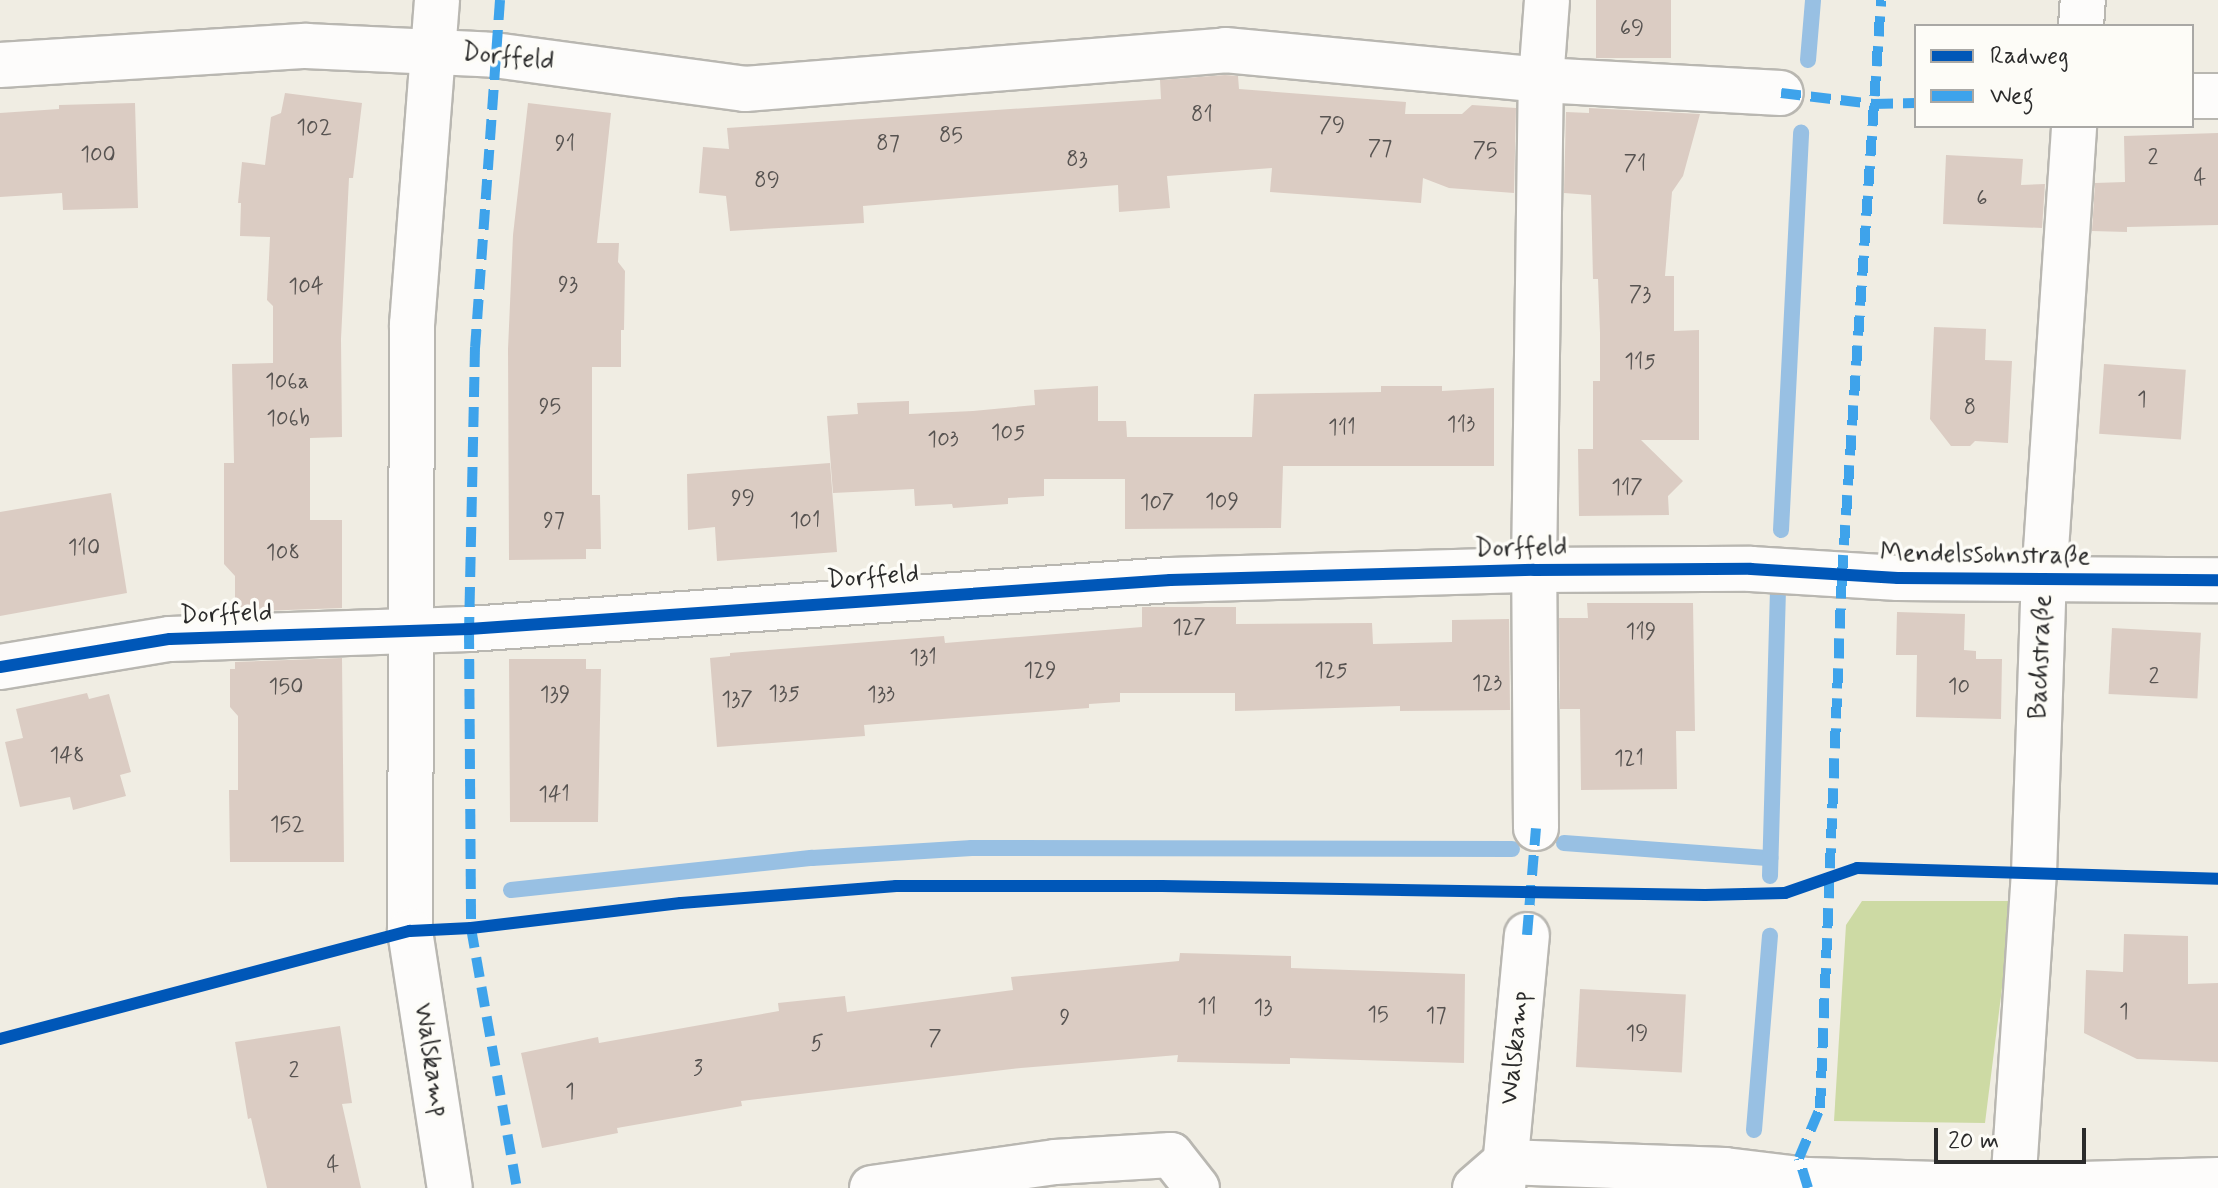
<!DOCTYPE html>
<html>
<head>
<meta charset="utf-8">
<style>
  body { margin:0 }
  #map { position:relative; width:2218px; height:1188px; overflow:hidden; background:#f0ede3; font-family:Mynerve,sans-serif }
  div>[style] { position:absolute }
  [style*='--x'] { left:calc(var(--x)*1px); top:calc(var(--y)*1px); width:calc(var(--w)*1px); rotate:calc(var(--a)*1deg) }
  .green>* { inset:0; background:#cddaa4 }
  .stream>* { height:16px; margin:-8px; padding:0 8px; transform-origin:8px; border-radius:8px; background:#98c0e3 }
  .building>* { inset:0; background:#dbccc3; transform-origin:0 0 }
  .roads { filter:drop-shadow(2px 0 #b9b7b1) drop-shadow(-2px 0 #b9b7b1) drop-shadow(0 2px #b9b7b1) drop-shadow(0 -2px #b9b7b1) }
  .minor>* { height:44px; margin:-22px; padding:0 22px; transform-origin:22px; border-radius:22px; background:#fdfcfb }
  .quiet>* { height:10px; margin-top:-5px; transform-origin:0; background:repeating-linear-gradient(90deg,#3ea3eb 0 20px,transparent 0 30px) }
  .cycleway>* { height:12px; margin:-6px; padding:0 6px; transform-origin:6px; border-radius:6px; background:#0057b8 }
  span { translate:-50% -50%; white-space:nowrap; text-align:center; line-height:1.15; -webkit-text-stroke:7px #fdfcf7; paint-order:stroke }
  .number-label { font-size:22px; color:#575351 }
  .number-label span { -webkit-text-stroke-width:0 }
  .street-label { font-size:26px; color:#2b2b2b }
  .legend { position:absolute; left:1914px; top:24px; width:280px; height:104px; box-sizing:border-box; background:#fdfcf7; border:2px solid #a9a8a5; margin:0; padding:10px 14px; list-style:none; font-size:24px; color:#2b2b2b }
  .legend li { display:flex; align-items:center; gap:16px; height:40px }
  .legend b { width:40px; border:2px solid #a9a8a5 }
  .scale { position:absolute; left:1934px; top:1128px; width:152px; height:36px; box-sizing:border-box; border:4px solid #2b2b2b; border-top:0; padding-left:10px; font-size:24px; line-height:28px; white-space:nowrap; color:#2b2b2b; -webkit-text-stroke:6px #fdfcf7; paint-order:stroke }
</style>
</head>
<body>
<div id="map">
  <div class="green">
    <div style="clip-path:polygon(1862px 901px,2013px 901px,1985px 1123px,1834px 1121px,1846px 925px)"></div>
  </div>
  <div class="stream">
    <div style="--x:1808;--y:60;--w:60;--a:-85.2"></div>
    <div style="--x:1781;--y:530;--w:398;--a:-87.1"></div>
    <div style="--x:1564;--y:843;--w:207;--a:4.2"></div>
    <div style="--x:1770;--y:876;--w:281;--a:-88.4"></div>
    <div style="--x:511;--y:890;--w:303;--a:-6.1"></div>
    <div style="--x:812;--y:858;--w:160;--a:-3.6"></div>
    <div style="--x:972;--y:848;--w:540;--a:0.11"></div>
    <div style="--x:1754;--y:1130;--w:195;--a:-85.3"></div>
  </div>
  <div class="building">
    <div style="left:1596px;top:0;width:75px;height:58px"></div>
    <div style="clip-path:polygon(1225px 75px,1238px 76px,1239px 89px,1406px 102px,1405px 114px,1462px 114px,1472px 105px,1516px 108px,1514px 193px,1449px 188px,1423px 178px,1421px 203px,1270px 192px,1272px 168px,1167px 176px,1170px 208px,1119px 212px,1118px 185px,863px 206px,864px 223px,730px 231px,726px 196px,699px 193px,703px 147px,729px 149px,727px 128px,1161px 99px,1160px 80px)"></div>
    <div style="clip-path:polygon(285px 93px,362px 103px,353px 178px,349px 178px,341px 339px,342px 437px,310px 438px,310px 520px,342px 520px,342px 608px,235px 612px,235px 576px,224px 564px,224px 463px,234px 463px,232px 364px,273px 363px,273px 306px,267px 300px,270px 237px,240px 236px,241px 203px,238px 203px,242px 162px,265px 165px,271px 117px,281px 113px)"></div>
    <div style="clip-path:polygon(135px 103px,138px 208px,63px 210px,62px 193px,0 197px,0 113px,59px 109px,59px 105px)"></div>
    <div style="clip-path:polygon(528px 103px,611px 113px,597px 243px,619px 243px,618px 262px,625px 271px,624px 330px,621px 330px,621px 367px,592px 367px,592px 495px,600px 495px,601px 549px,586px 549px,586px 559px,509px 560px,508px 349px,513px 235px)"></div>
    <div style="clip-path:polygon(1589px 108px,1700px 114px,1683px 176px,1672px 192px,1665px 276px,1674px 276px,1674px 331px,1699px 330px,1699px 440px,1641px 440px,1683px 481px,1668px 496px,1669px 515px,1579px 516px,1578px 449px,1593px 449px,1593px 381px,1600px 381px,1600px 333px,1598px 279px,1593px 279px,1591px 195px,1564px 193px,1566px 112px,1589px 113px)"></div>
    <div style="clip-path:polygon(2218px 133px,2218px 225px,2127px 227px,2127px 232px,2092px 231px,2095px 183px,2125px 182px,2124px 136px)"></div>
    <div style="clip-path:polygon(1946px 155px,2023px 159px,2021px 185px,2045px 184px,2042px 228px,1943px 224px)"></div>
    <div style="clip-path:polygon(1934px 327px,1986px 329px,1985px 360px,2012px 361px,2008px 443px,1975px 441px,1970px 446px,1951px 446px,1930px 419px)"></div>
    <div style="left:2104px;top:364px;width:82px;height:70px;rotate:4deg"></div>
    <div style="clip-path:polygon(1098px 386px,1098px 421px,1126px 421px,1127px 437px,1252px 437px,1254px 394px,1381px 392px,1381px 386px,1442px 386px,1442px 391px,1494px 388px,1494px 466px,1283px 466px,1281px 528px,1125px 529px,1125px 479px,1044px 479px,1044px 496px,1008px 498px,1008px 504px,953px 508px,952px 504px,915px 506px,914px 489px,833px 493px,827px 416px,858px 414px,857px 403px,909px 401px,909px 414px,973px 411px,1035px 405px,1034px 390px)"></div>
    <div style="clip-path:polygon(830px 463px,837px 552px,717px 561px,715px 527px,688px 530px,687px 474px)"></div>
    <div style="clip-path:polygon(111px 493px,127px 593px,0 616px,0 512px)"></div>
    <div style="clip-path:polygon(1587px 603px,1693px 603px,1695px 731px,1676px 731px,1677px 789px,1581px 790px,1580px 709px,1560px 709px,1559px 618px,1588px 618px)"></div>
    <div style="clip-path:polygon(1142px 607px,1236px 607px,1236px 624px,1372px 623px,1373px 644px,1452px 642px,1452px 620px,1509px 619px,1510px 710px,1400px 711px,1400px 706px,1235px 711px,1235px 693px,1120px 693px,1120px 702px,1089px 704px,1089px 708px,864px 725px,865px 736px,717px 747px,710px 658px,730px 656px,730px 653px,944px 636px,945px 643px,1142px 627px)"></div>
    <div style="clip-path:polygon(1897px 612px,1965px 614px,1964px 650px,1976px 651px,1976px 659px,2002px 659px,2001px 719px,1916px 717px,1917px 655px,1896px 655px)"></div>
    <div style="left:2112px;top:628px;width:89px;height:66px;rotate:3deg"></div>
    <div style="clip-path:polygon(342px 658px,344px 862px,230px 862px,229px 790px,238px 790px,238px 716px,230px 707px,230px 669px,235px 669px,235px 662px)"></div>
    <div style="clip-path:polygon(509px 659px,586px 659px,586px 669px,601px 669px,598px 822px,510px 822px)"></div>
    <div style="clip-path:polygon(87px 693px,89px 699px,109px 694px,131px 772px,120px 775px,126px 796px,73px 810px,70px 797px,20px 807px,5px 742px,23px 738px,16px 709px)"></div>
    <div style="clip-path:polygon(2124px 934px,2188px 936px,2188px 984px,2218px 983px,2218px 1062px,2137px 1059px,2084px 1033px,2086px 970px,2123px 972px)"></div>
    <div style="clip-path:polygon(1180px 953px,1291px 956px,1291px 968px,1465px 974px,1464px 1063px,1290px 1058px,1290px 1064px,1177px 1062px,1178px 1055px,1021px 1068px,741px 1101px,742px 1106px,617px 1128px,618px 1133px,542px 1148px,521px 1053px,598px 1037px,599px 1043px,779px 1011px,778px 1003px,845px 996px,847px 1012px,1013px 990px,1011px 977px,1179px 961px)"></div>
    <div style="left:1580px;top:989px;width:106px;height:78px;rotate:3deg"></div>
    <div style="clip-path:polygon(340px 1026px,352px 1103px,342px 1104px,361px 1188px,267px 1188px,251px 1118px,248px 1119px,235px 1042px)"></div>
  </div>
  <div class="roads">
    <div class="minor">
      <div style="--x:437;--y:0;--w:325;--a:94.4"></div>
      <div style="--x:412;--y:324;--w:607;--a:90.19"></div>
      <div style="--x:410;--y:931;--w:260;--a:81.2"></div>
      <div style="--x:2081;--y:26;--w:26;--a:-86"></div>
      <div style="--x:0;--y:65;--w:307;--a:-3.6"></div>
      <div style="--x:306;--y:46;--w:188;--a:2.7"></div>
      <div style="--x:494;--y:55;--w:253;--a:7.7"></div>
      <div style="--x:745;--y:89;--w:482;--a:-4.6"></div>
      <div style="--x:1225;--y:50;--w:317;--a:5.4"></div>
      <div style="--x:1541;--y:80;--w:240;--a:3.1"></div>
      <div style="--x:2192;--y:96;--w:26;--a:0"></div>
      <div style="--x:0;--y:667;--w:172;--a:-9.4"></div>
      <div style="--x:170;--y:639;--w:299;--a:-1.9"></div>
      <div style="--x:469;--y:629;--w:703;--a:-4"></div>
      <div style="--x:1170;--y:580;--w:364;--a:-1.6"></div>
      <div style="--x:1534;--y:570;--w:217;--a:-0.3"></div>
      <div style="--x:1751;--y:569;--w:147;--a:3.5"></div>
      <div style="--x:1898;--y:578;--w:320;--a:0.4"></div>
      <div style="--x:1536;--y:828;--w:258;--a:-90.4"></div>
      <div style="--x:1534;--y:570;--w:490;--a:-89.2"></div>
      <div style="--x:1541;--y:80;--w:80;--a:-85.7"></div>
      <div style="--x:872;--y:1188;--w:185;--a:-8.1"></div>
      <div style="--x:1055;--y:1162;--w:116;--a:-3.5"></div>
      <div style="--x:1171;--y:1155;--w:42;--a:51.8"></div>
      <div style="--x:1475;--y:1188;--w:40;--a:-41"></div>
      <div style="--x:1505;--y:1162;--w:220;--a:2.1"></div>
      <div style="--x:1725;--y:1170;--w:83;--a:7"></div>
      <div style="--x:1807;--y:1180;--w:207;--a:1.7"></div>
      <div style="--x:2014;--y:1186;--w:204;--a:-1.7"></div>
      <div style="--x:1503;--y:1188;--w:254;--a:-84.6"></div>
      <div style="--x:2013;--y:1188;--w:315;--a:-86.2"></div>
      <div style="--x:2034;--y:874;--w:294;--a:-88.1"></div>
      <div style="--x:2044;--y:580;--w:455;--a:-86.2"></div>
    </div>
  </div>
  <div class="quiet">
    <div style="--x:500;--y:0;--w:348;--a:94.1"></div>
    <div style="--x:475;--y:347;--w:282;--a:91.2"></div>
    <div style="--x:469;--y:629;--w:299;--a:89.6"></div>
    <div style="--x:471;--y:928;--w:264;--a:80"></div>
    <div style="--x:1781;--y:93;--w:93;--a:6.8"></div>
    <div style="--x:1873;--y:104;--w:43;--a:-1.3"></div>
    <div style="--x:1527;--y:935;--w:107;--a:-85.2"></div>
    <div style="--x:1808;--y:1188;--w:31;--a:-107"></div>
    <div style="--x:1799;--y:1158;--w:54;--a:-67.2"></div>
    <div style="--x:1820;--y:1108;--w:533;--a:-87.64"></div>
    <div style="--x:1842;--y:575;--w:576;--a:-86.12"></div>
  </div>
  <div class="cycleway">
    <div style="--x:0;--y:667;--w:172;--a:-9.4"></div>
    <div style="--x:170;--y:639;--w:299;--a:-1.9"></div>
    <div style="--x:469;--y:629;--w:703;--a:-4"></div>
    <div style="--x:1170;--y:580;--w:364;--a:-1.6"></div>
    <div style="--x:1534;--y:570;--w:217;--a:-0.3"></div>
    <div style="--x:1751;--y:569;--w:147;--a:3.5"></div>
    <div style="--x:1898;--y:578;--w:320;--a:0.4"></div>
    <div style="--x:0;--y:1039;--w:424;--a:-14.8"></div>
    <div style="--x:410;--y:931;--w:61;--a:-2.8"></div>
    <div style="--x:471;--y:928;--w:211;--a:-6.8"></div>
    <div style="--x:681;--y:903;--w:216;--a:-4.5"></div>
    <div style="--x:896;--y:886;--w:266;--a:0"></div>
    <div style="--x:1162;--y:886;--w:543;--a:0.95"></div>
    <div style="--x:1705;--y:895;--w:80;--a:-1.4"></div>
    <div style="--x:1785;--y:893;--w:76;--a:-19.1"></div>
    <div style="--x:1857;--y:868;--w:361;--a:1.7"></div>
  </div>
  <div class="number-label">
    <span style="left:1632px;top:30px">69</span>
    <span style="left:1202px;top:116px">81</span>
    <span style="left:1332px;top:127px">79</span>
    <span style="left:314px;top:129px">102</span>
    <span style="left:951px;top:137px">85</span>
    <span style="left:565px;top:145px">91</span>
    <span style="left:888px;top:145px">87</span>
    <span style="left:1380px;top:150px">77</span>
    <span style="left:1485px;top:152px">75</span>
    <span style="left:98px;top:156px">100</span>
    <span style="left:2153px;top:159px">2</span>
    <span style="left:1077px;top:161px">83</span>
    <span style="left:1635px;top:165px">71</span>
    <span style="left:2200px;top:179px">4</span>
    <span style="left:767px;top:182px">89</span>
    <span style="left:1982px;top:200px">6</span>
    <span style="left:568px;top:286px">93</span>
    <span style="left:306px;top:288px">104</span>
    <span style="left:1640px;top:296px">73</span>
    <span style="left:1640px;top:363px">115</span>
    <span style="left:287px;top:383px">106a</span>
    <span style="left:2142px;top:401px">1</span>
    <span style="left:550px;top:408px">95</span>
    <span style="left:1970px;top:409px">8</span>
    <span style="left:288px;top:420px">106b</span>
    <span style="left:1461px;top:426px">113</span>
    <span style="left:1342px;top:429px">111</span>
    <span style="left:1008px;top:434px">105</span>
    <span style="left:943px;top:441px">103</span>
    <span style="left:1627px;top:489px">117</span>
    <span style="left:743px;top:500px">99</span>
    <span style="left:1222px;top:503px">109</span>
    <span style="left:1157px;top:504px">107</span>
    <span style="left:554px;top:522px">97</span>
    <span style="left:805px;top:522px">101</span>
    <span style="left:84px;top:549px">110</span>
    <span style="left:283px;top:554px">108</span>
    <span style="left:1189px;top:629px">127</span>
    <span style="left:1641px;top:633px">119</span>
    <span style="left:923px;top:659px">131</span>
    <span style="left:1040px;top:672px">129</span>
    <span style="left:1331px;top:672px">125</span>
    <span style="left:2154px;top:678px">2</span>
    <span style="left:1487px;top:685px">123</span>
    <span style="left:286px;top:688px">150</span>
    <span style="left:1959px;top:688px">10</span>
    <span style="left:784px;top:695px">135</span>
    <span style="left:555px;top:696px">139</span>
    <span style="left:881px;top:696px">133</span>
    <span style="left:737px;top:701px">137</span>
    <span style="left:67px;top:757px">148</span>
    <span style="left:1629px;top:760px">121</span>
    <span style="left:554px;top:796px">141</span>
    <span style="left:287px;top:826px">152</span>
    <span style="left:1207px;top:1008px">11</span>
    <span style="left:1263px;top:1009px">13</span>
    <span style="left:2124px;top:1013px">1</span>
    <span style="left:1378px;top:1016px">15</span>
    <span style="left:1436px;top:1017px">17</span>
    <span style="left:1065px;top:1019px">9</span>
    <span style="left:1637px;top:1035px">19</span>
    <span style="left:935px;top:1040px">7</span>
    <span style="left:817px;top:1045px">5</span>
    <span style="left:698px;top:1070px">3</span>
    <span style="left:294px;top:1072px">2</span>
    <span style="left:570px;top:1093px">1</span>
    <span style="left:333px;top:1166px">4</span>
  </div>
  <div class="street-label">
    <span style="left:508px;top:58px;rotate:6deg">Dorffeld</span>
    <span style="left:1521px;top:549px;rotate:-1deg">Dorffeld</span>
    <span style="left:1985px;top:556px;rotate:1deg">Mendelssohnstraße</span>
    <span style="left:873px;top:578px;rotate:-4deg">Dorffeld</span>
    <span style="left:226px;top:615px;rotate:-2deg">Dorffeld</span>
    <span style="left:2042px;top:657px;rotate:-88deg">Bachstraße</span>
    <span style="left:1516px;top:1048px;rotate:-84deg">Walskamp</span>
    <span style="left:430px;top:1060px;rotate:81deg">Walskamp</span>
  </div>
  <ul class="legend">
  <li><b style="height:10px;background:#0057b8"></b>Radweg</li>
  <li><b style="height:10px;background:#3ea3eb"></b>Weg</li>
  </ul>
  <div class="scale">20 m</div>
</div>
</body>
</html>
